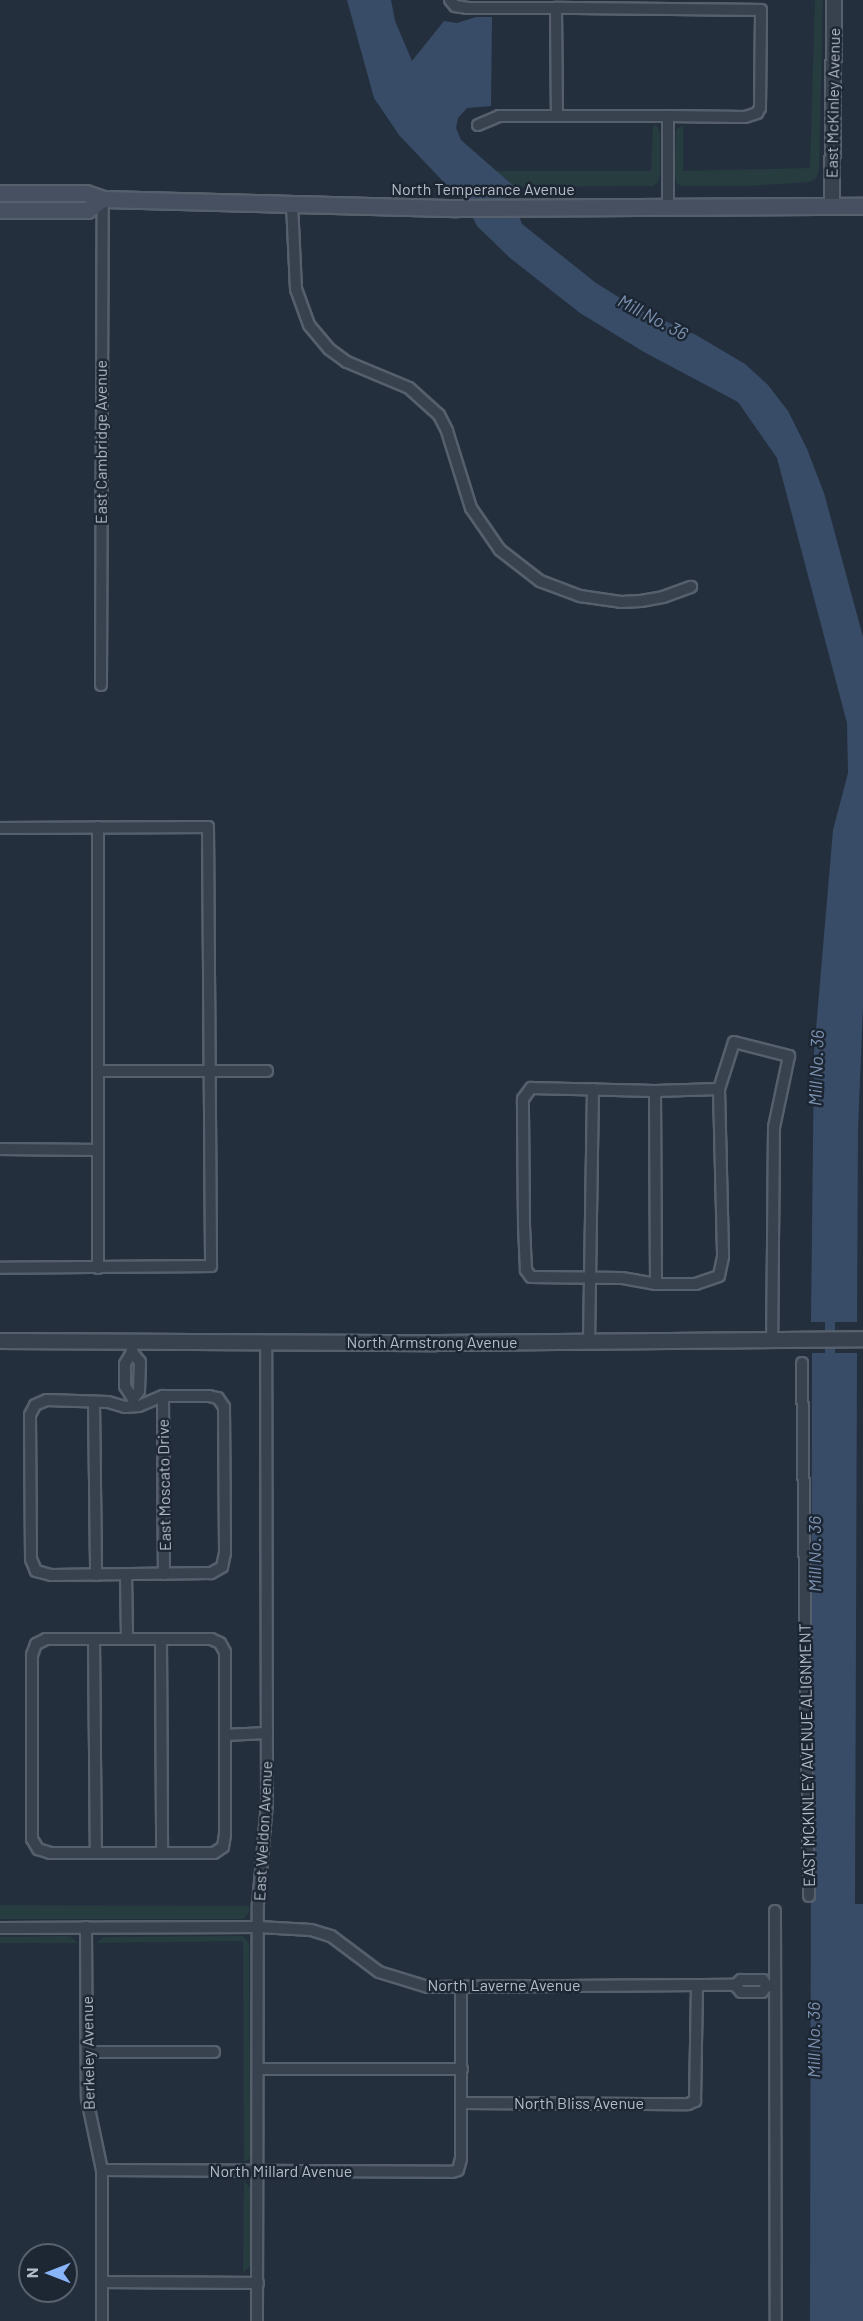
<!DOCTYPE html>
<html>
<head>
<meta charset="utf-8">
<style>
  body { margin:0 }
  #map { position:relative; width:863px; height:2321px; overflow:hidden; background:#242f3e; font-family:Barlow,sans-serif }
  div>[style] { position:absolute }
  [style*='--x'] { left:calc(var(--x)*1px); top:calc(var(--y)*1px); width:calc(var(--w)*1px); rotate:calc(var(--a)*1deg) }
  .green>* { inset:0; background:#263c3f }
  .water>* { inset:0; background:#394c67 }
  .canal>* { height:10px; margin:-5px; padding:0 5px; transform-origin:5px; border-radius:5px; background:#394c67 }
  .roads { filter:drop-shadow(2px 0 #565f6c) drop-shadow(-2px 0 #565f6c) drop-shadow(0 2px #565f6c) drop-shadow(0 -2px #565f6c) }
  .minor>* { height:10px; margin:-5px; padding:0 5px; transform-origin:5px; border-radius:5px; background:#38414e }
  .tertiary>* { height:14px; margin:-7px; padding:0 7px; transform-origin:7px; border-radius:7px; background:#38414e }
  .secondary>* { height:15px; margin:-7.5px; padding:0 7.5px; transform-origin:7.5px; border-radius:7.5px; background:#465061 }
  span { translate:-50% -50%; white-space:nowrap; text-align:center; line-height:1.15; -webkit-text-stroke:5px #1d2633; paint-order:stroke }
  .street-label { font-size:16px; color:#b4bcc9 }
  .water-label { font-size:18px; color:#7c92b1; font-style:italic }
  .north { position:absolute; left:18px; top:2243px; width:60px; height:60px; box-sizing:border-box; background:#1d2633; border:2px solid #59626f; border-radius:50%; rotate:270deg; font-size:16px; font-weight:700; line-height:24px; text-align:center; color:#b4bcc9 }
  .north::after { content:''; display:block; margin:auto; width:21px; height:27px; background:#8ab4f8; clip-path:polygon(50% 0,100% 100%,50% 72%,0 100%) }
</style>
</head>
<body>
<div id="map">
  <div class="green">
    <div style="clip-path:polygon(815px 0,823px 0,819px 171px,816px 178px,810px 182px,747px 186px,682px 186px,677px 184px,675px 175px,676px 130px,683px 125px,683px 171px,810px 168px)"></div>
    <div style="clip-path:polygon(653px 125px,657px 126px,660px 132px,660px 175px,658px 182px,652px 186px,515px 187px,495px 171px,651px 171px)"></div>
    <div style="clip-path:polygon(0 1905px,249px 1906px,249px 1912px,243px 1919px,0 1919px)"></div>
    <div style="clip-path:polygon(70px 1936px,78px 1943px,0 1943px,0 1937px)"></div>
    <div style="clip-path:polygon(243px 1936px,249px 1943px,250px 2155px,249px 2160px,244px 2162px,243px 1941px,96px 1943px,104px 1937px)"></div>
    <div style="clip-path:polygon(244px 2181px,250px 2188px,250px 2266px,243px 2273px)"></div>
  </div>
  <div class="water">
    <div style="clip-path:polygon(347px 0,391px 0,395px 21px,412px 61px,444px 21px,457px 23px,476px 17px,492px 17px,491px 106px,467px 108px,458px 118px,456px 128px,461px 140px,515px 187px,500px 202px,467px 201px,455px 194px,399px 135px,374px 98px)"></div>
    <div style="clip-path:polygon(472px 216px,519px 216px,522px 224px,596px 283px,636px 308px,696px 335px,745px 364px,768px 385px,788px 411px,807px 449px,824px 493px,863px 637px,863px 1006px,858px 1130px,857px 1322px,811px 1322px,814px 1053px,833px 830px,848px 773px,847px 723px,777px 458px,738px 402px,644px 352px,580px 313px,510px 258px,477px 226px)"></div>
    <div style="clip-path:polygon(812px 1353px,857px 1353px,855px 1904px,863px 1904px,863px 2321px,810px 2321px)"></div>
  </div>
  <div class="canal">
    <div style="--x:830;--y:1367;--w:57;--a:-90"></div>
  </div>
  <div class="roads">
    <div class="minor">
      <div style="--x:450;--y:0;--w:8;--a:50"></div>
      <div style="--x:455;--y:6;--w:13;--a:9"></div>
      <div style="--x:468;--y:8;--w:88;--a:0"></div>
      <div style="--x:478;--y:125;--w:23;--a:-23"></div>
      <div style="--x:499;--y:116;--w:58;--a:0"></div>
      <div style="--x:292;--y:204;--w:85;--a:87.3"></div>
      <div style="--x:296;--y:289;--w:38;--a:70"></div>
      <div style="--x:309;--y:325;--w:31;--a:50"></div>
      <div style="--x:329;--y:349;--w:22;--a:36"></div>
      <div style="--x:347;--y:362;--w:67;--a:22.8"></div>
      <div style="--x:409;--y:388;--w:40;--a:42"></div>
      <div style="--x:439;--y:415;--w:18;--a:63"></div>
      <div style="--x:447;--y:431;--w:81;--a:72.7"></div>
      <div style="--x:471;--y:508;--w:51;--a:55.4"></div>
      <div style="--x:500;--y:550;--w:51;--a:37.8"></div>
      <div style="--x:540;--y:581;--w:43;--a:20.6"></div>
      <div style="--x:580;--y:596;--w:41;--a:8.3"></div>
      <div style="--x:621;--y:602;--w:20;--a:-3"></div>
      <div style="--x:641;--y:601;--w:22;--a:-10"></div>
      <div style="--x:663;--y:597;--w:30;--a:-20"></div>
      <div style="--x:668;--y:207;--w:91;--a:-90"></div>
      <div style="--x:668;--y:116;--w:77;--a:0.7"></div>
      <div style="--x:745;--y:117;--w:13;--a:-18"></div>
      <div style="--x:757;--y:113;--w:6;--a:-59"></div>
      <div style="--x:760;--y:108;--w:98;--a:-89.4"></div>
      <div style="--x:761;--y:10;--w:205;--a:-179.4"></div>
      <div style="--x:556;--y:8;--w:108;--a:89.5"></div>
      <div style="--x:557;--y:116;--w:111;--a:0"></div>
      <div style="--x:101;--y:685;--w:486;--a:-89.8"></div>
      <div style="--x:0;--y:828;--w:208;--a:-0.3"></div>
      <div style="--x:208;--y:827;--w:439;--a:89.6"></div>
      <div style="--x:211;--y:1266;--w:211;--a:179.5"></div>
      <div style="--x:98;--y:1071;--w:169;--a:0"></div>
      <div style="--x:531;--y:1088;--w:124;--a:1.4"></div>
      <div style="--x:655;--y:1091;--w:64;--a:-1.8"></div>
      <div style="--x:719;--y:1089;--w:168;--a:88.6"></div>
      <div style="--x:723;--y:1257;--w:19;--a:102"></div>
      <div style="--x:719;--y:1276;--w:24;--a:161"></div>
      <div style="--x:696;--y:1284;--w:40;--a:180"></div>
      <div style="--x:656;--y:1284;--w:35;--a:-170"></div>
      <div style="--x:622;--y:1278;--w:91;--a:-179.4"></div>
      <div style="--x:531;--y:1277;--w:9;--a:-126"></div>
      <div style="--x:526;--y:1270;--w:44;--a:-92.6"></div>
      <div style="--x:524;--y:1226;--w:127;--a:-90.5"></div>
      <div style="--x:523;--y:1099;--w:14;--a:-54"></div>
      <div style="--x:719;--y:1089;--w:49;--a:-72.3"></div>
      <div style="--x:734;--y:1042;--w:57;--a:14.3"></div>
      <div style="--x:789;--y:1056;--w:73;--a:101.9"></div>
      <div style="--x:774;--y:1127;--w:211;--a:90.5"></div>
      <div style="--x:655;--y:1091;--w:193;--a:89.7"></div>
      <div style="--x:0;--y:1149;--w:97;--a:0.6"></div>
      <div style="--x:98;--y:1268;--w:441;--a:-90"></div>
      <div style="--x:132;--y:1340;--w:12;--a:90"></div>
      <div style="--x:132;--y:1352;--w:14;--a:120"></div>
      <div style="--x:125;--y:1364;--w:22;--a:90"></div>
      <div style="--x:125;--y:1386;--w:15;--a:58"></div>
      <div style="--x:133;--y:1399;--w:10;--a:-53"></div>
      <div style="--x:139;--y:1391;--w:29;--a:-88"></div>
      <div style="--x:140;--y:1362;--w:13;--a:-129"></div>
      <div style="--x:589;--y:1343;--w:254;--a:-89.1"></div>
      <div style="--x:802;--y:1363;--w:533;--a:89.25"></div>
      <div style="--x:163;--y:1396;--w:46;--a:0"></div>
      <div style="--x:209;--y:1396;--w:9;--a:13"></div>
      <div style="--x:218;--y:1398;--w:11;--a:56"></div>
      <div style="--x:224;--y:1407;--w:146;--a:89.6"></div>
      <div style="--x:225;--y:1553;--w:14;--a:102"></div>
      <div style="--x:222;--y:1567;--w:13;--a:151"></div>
      <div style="--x:211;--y:1573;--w:160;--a:179.3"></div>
      <div style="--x:51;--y:1575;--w:16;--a:-165"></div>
      <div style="--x:36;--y:1571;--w:13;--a:-113"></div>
      <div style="--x:31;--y:1559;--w:144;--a:-90.4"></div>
      <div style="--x:30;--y:1415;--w:11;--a:-63"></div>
      <div style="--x:35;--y:1405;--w:13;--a:-23"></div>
      <div style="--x:47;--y:1400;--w:61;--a:1.9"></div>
      <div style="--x:108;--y:1402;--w:18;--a:16"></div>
      <div style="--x:125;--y:1407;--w:14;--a:-4"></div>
      <div style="--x:139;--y:1406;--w:26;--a:-23"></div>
      <div style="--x:163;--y:1396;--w:178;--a:89.7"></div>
      <div style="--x:94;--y:1402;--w:173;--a:89.3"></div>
      <div style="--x:126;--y:1574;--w:65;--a:89.1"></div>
      <div style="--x:94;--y:1639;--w:214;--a:89.5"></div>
      <div style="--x:161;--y:1639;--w:214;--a:89.7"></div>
      <div style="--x:225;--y:1735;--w:83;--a:-90"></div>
      <div style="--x:225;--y:1652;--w:10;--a:-119"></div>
      <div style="--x:220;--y:1643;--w:10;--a:-156"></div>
      <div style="--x:211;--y:1639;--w:165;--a:180"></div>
      <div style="--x:46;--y:1639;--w:11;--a:153"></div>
      <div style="--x:36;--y:1644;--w:12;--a:110"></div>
      <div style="--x:32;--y:1655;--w:184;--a:90"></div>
      <div style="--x:32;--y:1839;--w:12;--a:59"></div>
      <div style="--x:38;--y:1849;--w:13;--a:18"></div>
      <div style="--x:50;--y:1853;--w:164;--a:0"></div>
      <div style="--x:214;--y:1853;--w:11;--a:-34"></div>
      <div style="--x:223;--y:1847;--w:12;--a:-81"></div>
      <div style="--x:225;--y:1835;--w:100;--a:-90"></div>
      <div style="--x:225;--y:1735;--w:42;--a:-2.7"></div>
      <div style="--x:775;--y:1911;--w:410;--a:89.9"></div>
      <div style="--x:86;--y:1927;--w:172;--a:89.7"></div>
      <div style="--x:87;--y:2099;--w:73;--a:78.1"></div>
      <div style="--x:102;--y:2170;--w:151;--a:90"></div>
      <div style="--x:0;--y:1928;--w:259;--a:-0.2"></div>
      <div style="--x:259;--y:1927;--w:52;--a:3.3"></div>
      <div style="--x:311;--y:1930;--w:21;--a:17"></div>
      <div style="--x:331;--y:1936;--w:60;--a:36.9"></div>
      <div style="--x:379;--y:1972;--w:51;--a:17"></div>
      <div style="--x:428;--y:1987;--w:307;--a:-0.4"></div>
      <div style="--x:735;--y:1985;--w:8;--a:-40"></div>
      <div style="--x:741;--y:1980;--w:22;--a:0"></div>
      <div style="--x:763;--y:1980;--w:7;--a:56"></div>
      <div style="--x:767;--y:1986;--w:8;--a:0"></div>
      <div style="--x:735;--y:1985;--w:9;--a:49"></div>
      <div style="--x:741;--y:1992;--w:21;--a:0"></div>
      <div style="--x:762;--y:1992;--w:8;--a:-50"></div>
      <div style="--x:87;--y:2052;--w:127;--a:0"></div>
      <div style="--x:258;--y:2069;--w:204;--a:0"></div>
      <div style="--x:462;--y:2103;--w:226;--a:0.3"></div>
      <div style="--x:688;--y:2104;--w:8;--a:-23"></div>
      <div style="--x:695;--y:2101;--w:116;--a:-89"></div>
      <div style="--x:102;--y:2170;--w:350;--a:0.3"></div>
      <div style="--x:452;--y:2172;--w:6;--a:-18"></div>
      <div style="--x:458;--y:2170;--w:11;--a:-75"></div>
      <div style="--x:461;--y:2159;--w:173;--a:-90"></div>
      <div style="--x:102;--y:2282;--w:156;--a:0.4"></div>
      <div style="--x:257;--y:2321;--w:417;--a:-89.9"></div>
      <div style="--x:258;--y:1904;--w:101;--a:-84.9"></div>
      <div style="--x:267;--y:1803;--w:462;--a:-90.1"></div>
    </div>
    <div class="tertiary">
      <div style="--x:832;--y:206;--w:206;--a:-89.4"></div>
      <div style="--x:0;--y:1341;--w:436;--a:0.3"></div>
      <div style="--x:436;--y:1343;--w:427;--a:-0.5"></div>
    </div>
    <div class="secondary">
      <div style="--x:0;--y:193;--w:86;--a:0"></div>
      <div style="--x:86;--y:193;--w:18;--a:19"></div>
      <div style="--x:103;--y:199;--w:354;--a:1.5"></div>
      <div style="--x:457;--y:208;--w:406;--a:-0.3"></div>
      <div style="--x:0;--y:210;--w:87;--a:0"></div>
      <div style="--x:87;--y:210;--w:19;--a:-35"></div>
    </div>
  </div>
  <div class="street-label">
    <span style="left:833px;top:103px;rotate:-89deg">East McKinley Avenue</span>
    <span style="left:483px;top:189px">North Temperance Avenue</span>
    <span style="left:101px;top:442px;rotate:-90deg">East Cambridge Avenue</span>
    <span style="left:432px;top:1342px">North Armstrong Avenue</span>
    <span style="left:164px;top:1485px;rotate:-91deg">East Moscato Drive</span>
    <span style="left:807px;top:1755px;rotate:-91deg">EAST MCKINLEY AVENUE ALIGNMENT</span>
    <span style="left:263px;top:1831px;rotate:-87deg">East Weldon Avenue</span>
    <span style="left:504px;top:1985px">North Laverne Avenue</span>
    <span style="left:88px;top:2053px;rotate:-91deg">Berkeley Avenue</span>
    <span style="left:579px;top:2103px">North Bliss Avenue</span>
    <span style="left:281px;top:2171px">North Millard Avenue</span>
  </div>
  <div class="water-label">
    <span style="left:653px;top:317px;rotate:28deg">Mill No. 36</span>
    <span style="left:816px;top:1068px;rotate:-88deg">Mill No. 36</span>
    <span style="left:814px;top:1554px;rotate:-90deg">Mill No. 36</span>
    <span style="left:813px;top:2040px;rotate:-90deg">Mill No. 36</span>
  </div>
  <div class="north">N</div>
</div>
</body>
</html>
